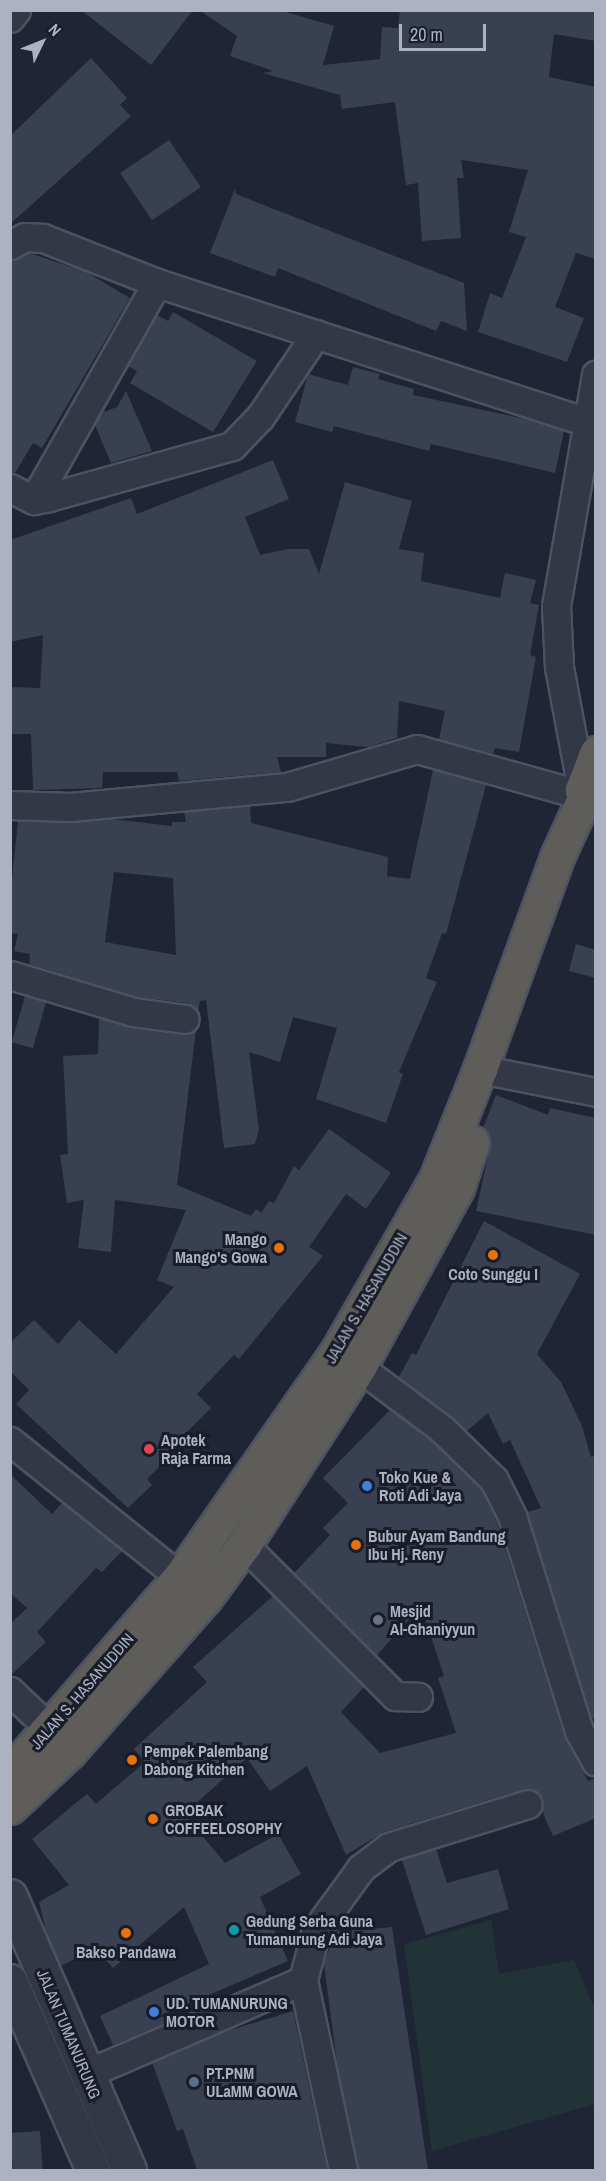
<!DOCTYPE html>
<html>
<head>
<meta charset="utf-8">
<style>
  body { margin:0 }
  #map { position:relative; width:606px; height:2181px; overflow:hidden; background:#1f2534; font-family:"Archivo Narrow",sans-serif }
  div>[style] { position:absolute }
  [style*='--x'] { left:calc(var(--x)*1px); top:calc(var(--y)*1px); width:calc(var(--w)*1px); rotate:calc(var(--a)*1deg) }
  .green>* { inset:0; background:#223337 }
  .building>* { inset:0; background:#384052; transform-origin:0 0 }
  .roads { filter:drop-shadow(2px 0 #4d5260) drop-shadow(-2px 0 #4d5260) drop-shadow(0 2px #4d5260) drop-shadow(0 -2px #4d5260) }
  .minor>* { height:27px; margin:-13.5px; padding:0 13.5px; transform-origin:13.5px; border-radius:13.5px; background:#323845 }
  .tertiary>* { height:33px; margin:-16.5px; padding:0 16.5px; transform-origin:16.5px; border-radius:16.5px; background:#323845 }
  .trunk>* { height:33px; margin:-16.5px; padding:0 16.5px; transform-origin:16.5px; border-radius:16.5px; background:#5e5d5a }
  .dots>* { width:16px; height:16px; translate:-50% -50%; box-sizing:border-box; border:3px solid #181d29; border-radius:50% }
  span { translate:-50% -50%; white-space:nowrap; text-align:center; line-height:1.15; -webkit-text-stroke:6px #181d29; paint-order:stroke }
  .poi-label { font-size:16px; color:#acb2c2; font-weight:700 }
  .right { translate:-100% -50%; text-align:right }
  .left { translate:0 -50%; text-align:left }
  .street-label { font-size:16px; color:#acb2c2 }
  .frame { position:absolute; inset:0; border:12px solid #acb2c2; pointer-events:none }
  .north { position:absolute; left:12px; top:12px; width:60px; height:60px; -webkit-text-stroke:4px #181d29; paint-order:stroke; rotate:47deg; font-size:16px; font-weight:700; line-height:24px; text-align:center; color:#acb2c2 }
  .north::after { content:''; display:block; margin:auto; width:21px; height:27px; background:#acb2c2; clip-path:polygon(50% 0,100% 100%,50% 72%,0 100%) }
  .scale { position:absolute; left:399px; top:24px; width:87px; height:27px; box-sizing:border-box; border:3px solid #acb2c2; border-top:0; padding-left:8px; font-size:18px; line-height:21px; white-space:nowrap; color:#acb2c2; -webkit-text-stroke:4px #181d29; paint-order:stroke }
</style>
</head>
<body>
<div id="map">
  <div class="green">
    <div style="clip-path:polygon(491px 1920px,499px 1974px,574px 1960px,592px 2003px,595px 2003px,595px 2104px,432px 2151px,404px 1944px)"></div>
  </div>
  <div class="building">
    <div style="clip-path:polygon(81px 10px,193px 10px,151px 65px)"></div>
    <div style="clip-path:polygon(199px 10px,279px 10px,334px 26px,323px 65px,380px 59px,382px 27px,398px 28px,400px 10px,596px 10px,596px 41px,554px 34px,549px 77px,596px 87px,596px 259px,576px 253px,555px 307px,584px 318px,567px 362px,478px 332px,490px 293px,502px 298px,526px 237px,509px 232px,528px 170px,461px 160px,464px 178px,457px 178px,461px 238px,422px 241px,418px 183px,406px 185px,395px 102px,342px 109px,340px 95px,263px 73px,273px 71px,230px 56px,237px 36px)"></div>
    <div style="clip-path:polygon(91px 58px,127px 98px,120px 105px,131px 116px,10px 224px,10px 136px)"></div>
    <div style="left:169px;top:140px;width:57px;height:59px;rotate:56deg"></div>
    <div style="clip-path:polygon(235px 189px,236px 194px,261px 204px,464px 283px,467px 331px,441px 321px,436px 331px,278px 268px,275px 277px,210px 253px)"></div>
    <div style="clip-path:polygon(29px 253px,86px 272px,130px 298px,42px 448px,33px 443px,15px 473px,10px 472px,10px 261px)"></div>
    <div style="clip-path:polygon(173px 312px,257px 361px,213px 432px,130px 383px,137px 371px,128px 366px,157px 315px,168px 321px)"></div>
    <div style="clip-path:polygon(353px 367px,380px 374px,378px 379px,414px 389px,413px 395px,525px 419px,564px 431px,555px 473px,431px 444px,429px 451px,334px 426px,332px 432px,295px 422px,308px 374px,348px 385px)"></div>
    <div style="clip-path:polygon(126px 391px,152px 451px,111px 463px,95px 425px,102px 413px,117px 407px)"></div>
    <div style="clip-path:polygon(273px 460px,289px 499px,245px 517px,260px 555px,288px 549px,309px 549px,319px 574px,345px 482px,412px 501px,399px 549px,424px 553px,421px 581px,500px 598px,505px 573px,536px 580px,530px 603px,539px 605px,530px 655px,536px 657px,519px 752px,495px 748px,493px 754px,439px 739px,445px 711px,399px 701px,397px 738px,368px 747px,326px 743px,326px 757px,277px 757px,281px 772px,179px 781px,177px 772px,103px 772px,102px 788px,33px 790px,31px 734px,10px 734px,10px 687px,40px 688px,43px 635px,10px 642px,10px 540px,131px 498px,137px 514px)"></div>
    <div style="clip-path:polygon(evenodd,433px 770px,486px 785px,446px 934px,442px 933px,426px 978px,437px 982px,399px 1072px,403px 1074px,386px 1123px,316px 1099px,337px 1028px,293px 1017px,280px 1062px,249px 1052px,259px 1130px,255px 1144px,224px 1148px,206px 1000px,200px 1001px,198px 1011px,187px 1003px,136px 997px,29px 964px,30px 954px,14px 951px,18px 934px,10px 933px,10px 897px,18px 821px,111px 819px,172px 826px,172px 822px,186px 822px,184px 812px,250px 806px,251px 823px,388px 857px,387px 876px,410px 879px,433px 770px,114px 872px,173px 878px,176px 955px,105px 942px,114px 872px)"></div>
    <div style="clip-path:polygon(576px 944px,596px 950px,596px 978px,569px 971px)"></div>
    <div style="left:25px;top:996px;width:22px;height:48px;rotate:16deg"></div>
    <div style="clip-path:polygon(99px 1018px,131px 1028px,183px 1035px,196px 1030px,177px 1185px,251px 1216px,256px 1209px,261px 1213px,269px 1201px,274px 1203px,294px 1166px,299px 1170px,329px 1129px,391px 1173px,366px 1209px,346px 1194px,309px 1247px,323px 1256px,239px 1359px,234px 1355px,197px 1394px,211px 1408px,173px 1446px,177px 1450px,147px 1479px,152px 1485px,128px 1508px,16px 1404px,29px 1390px,10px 1371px,10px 1343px,34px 1320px,58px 1344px,79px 1320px,116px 1354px,174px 1287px,157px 1280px,186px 1210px,115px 1200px,111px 1252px,78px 1248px,84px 1200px,67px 1203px,60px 1155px,68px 1154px,63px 1056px,98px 1054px)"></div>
    <div style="clip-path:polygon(496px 1095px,548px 1115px,550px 1108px,596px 1118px,596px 1235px,476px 1211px,490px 1147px,490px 1138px,483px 1128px)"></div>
    <div style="clip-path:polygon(484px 1221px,580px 1274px,537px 1354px,561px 1382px,582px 1426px,591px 1457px,596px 1455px,596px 1717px,592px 1719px,527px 1512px,541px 1508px,510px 1440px,503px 1444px,488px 1413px,467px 1431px,399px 1377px,412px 1353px,416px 1355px)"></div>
    <div style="clip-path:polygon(390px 1410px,432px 1441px,481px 1489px,497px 1522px,564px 1736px,588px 1781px,596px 1778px,596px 1818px,553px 1836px,542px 1811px,543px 1799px,532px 1789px,524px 1789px,384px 1832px,346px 1855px,307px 1766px,270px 1791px,247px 1758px,184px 1814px,225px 1863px,278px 1834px,301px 1874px,260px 1897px,288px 1961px,157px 2017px,179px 2017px,113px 2045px,100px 2016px,209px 1964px,184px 1907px,113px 1968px,96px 1948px,61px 1966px,46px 1931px,39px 1902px,69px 1885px,32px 1839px,87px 1794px,96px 1804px,145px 1762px,134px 1749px,207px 1682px,193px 1667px,273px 1596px,364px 1687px,341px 1712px,380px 1753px,456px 1733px,438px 1678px,444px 1676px,421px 1606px,377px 1655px,294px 1573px,330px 1535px,323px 1528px,348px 1503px,323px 1478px)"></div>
    <div style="clip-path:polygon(10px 1474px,52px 1514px,62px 1503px,122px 1551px,102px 1572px,96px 1568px,37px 1632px,46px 1642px,10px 1676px,10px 1624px,27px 1608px,10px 1593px)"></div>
    <div style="clip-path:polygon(436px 1849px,447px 1883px,498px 1869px,509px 1909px,426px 1935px,402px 1860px)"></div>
    <div style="clip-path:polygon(372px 1923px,373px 1929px,392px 1927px,428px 2170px,358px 2170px,338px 2071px,324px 1964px,335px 1932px)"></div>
    <div style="clip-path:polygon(293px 2011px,327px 2170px,197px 2170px,183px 2129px,177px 2131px,152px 2062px,221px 2033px)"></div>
    <div style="left:40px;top:2131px;width:39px;height:30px;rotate:86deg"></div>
  </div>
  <div class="roads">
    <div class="minor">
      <div style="--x:10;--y:18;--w:10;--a:-53"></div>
      <div style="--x:10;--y:245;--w:17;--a:-28"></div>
      <div style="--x:25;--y:237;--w:18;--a:3"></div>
      <div style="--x:43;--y:238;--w:123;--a:21.5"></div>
      <div style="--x:157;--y:283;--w:461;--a:17.9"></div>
      <div style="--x:10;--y:488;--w:27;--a:27"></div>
      <div style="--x:34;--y:500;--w:15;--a:-11"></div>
      <div style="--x:49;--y:497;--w:190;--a:-15.6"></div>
      <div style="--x:232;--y:446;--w:40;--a:-46"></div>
      <div style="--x:260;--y:417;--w:100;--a:-56"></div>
      <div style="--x:34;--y:500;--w:249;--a:-60.5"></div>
      <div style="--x:587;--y:793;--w:6;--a:-149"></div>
      <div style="--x:582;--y:790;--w:125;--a:-100.6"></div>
      <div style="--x:559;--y:667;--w:61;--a:-92.8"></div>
      <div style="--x:556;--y:606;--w:235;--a:-80.2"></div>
      <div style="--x:10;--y:805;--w:60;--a:1.9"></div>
      <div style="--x:70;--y:807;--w:218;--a:-5.3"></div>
      <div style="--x:287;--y:787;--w:135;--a:-16.3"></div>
      <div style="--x:417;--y:749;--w:174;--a:15.6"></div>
      <div style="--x:10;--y:975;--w:128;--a:16.7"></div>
      <div style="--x:133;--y:1012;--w:52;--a:7.7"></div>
      <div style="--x:495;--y:1072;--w:103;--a:11.2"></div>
      <div style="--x:359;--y:1367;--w:104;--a:36.8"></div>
      <div style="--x:442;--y:1429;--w:73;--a:44.4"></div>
      <div style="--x:494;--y:1480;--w:40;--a:63.4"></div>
      <div style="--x:512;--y:1516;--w:225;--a:72.7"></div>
      <div style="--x:579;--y:1731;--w:35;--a:61"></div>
      <div style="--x:10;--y:1441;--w:218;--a:38.7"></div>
      <div style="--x:244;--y:1545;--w:214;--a:45"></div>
      <div style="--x:395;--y:1696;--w:23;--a:2"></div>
      <div style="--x:10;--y:1691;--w:54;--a:43.5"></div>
      <div style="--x:303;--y:1980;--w:194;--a:78.1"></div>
      <div style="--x:86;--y:2074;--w:236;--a:-23.4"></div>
      <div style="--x:303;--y:1980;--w:48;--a:-75.4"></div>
      <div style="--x:315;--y:1934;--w:17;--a:-59"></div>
      <div style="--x:324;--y:1919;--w:63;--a:-54"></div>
      <div style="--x:361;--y:1868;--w:35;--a:-37"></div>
      <div style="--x:389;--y:1847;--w:145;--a:-17.2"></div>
    </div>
    <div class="tertiary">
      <div style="--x:10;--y:1896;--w:299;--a:66.5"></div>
      <div style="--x:10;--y:1981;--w:206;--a:66.3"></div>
    </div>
    <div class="trunk">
      <div style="--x:10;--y:1773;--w:259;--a:-49.1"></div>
      <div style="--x:180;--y:1577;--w:274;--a:-55.1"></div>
      <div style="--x:337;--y:1352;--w:199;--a:-60.2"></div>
      <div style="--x:436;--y:1179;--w:118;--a:-68.2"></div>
      <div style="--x:480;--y:1069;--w:226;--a:-70"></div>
      <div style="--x:557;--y:857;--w:67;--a:-65.3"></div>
      <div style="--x:585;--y:796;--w:7;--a:-117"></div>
      <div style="--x:582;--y:790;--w:40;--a:-69"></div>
      <div style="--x:10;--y:1807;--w:81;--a:-43"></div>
      <div style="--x:69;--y:1752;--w:205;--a:-48.6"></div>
      <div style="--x:205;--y:1598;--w:66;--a:-53.7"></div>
      <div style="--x:244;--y:1545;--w:212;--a:-57.1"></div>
      <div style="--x:359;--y:1367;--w:204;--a:-61.3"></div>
      <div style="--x:457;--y:1188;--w:48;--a:-71.9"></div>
    </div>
  </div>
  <div class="dots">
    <div style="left:279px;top:1248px;background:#e8710a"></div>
    <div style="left:493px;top:1255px;background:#e8710a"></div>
    <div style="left:149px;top:1449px;background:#e0444e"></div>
    <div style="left:367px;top:1486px;background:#3f7fe0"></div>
    <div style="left:356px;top:1545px;background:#e8710a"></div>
    <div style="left:378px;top:1620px;background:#6b7280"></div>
    <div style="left:132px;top:1760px;background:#e8710a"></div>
    <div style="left:153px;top:1819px;background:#e8710a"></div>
    <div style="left:234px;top:1930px;background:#0f9aa8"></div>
    <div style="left:126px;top:1933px;background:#e8710a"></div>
    <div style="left:154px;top:2012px;background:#3f7fe0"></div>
    <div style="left:194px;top:2082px;background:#5c6f8a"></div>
  </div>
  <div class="poi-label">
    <span class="right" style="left:267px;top:1248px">Mango<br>Mango's Gowa</span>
    <span style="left:493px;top:1274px">Coto Sunggu I</span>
    <span class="left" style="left:161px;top:1449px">Apotek<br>Raja Farma</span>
    <span class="left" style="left:379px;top:1486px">Toko Kue &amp;<br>Roti Adi Jaya</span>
    <span class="left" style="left:368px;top:1545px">Bubur Ayam Bandung<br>Ibu Hj. Reny</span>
    <span class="left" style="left:390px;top:1620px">Mesjid<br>Al-Ghaniyyun</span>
    <span class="left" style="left:144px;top:1760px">Pempek Palembang<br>Dabong Kitchen</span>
    <span class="left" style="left:165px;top:1819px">GROBAK<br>COFFEELOSOPHY</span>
    <span class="left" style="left:246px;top:1930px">Gedung Serba Guna<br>Tumanurung Adi Jaya</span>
    <span style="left:126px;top:1952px">Bakso Pandawa</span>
    <span class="left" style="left:166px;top:2012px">UD. TUMANURUNG<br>MOTOR</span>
    <span class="left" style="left:206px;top:2082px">PT.PNM<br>ULaMM GOWA</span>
  </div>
  <div class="street-label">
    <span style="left:366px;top:1298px;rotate:-60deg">JALAN S. HASANUDDIN</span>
    <span style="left:82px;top:1691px;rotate:-49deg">JALAN S. HASANUDDIN</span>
    <span style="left:69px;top:2034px;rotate:67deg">JALAN TUMANURUNG</span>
  </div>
  <div class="frame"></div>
  <div class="north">N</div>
  <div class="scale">20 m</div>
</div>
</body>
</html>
